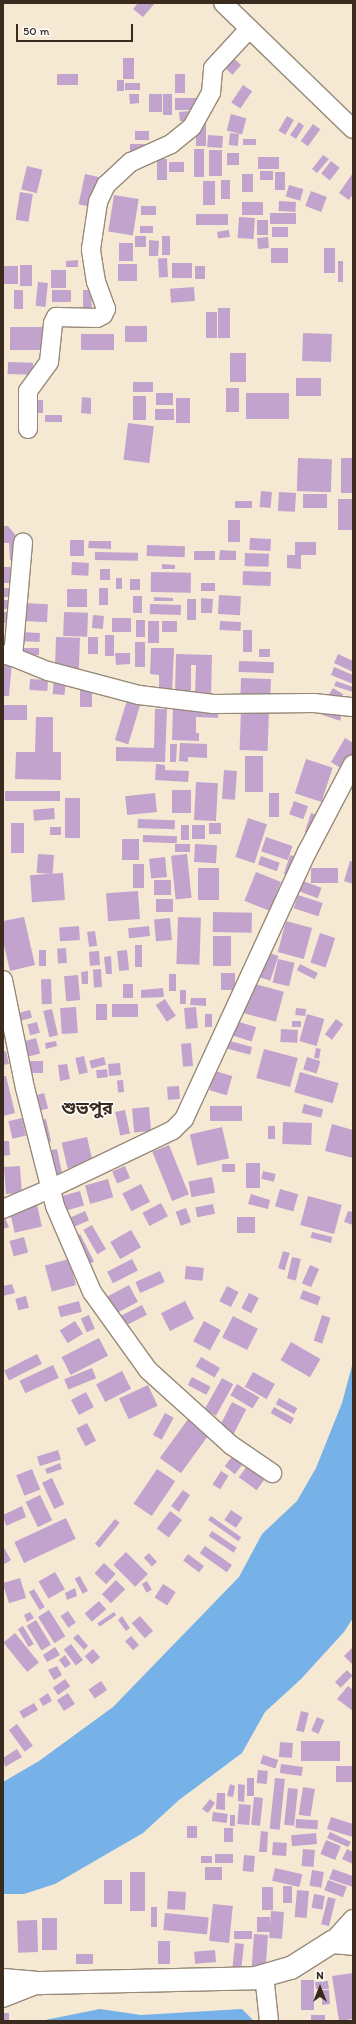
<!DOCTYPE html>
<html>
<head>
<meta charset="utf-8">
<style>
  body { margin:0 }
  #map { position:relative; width:356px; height:2024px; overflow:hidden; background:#f6e9d4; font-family:Itim,"Noto Sans Bengali",sans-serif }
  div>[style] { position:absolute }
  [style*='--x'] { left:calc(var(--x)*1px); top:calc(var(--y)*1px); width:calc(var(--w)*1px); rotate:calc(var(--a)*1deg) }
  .water>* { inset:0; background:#76b1e7 }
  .building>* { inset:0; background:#c2a3ce; transform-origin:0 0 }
  .roads { filter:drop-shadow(1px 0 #988a79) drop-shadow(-1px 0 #988a79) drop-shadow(0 1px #988a79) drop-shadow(0 -1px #988a79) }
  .minor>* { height:18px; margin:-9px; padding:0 9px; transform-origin:9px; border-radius:9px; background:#fff }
  .major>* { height:22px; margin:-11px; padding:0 11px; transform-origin:11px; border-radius:11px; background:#fff }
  span { translate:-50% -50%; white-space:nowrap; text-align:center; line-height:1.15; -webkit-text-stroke:3px #fff; paint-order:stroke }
  .district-label { font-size:18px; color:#3b2a1e; font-weight:700 }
  .frame { position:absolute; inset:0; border:4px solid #3b2a1e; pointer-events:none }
  .north { position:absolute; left:300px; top:1968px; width:40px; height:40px; -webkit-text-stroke:3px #fff; paint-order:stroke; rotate:0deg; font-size:11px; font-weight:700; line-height:16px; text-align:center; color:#3b2a1e }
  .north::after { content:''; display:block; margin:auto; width:14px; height:18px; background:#3b2a1e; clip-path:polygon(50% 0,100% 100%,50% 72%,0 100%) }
  .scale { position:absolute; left:16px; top:24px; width:117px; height:18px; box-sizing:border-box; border:2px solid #3b2a1e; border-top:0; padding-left:5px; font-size:12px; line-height:14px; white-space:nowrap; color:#3b2a1e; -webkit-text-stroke:3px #fff; paint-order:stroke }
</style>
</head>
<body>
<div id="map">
  <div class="water">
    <div style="clip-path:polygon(353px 1362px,353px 1618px,344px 1632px,301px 1679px,265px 1712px,242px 1753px,179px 1800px,143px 1833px,55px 1884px,24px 1894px,3px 1894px,3px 1782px,39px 1761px,113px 1707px,239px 1577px,262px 1534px,297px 1501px,316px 1468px,342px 1403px)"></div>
    <div style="clip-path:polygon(100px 2009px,141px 2015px,242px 2009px,254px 2021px,40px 2021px)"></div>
  </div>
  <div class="building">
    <div style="clip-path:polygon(138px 3px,155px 3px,143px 17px,133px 9px)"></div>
    <div style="left:230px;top:55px;width:15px;height:13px;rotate:42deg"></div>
    <div style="left:123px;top:58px;width:11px;height:21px"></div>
    <div style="left:57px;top:74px;width:21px;height:11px"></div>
    <div style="left:175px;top:74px;width:10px;height:19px"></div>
    <div style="left:117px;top:80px;width:7px;height:11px"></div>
    <div style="left:125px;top:83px;width:15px;height:7px"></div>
    <div style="left:243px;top:85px;width:11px;height:21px;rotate:34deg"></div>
    <div style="clip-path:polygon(129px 94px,139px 94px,139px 103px,130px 104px)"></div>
    <div style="left:149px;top:94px;width:13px;height:18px"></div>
    <div style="left:163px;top:94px;width:9px;height:21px"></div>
    <div style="left:175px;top:98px;width:22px;height:12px"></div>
    <div style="clip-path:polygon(190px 111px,190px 121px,180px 121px,179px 112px)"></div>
    <div style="left:231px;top:114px;width:16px;height:17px;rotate:15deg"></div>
    <div style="left:287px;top:116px;width:8px;height:17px;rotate:30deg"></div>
    <div style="clip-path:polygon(299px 122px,304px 126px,296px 139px,290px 135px)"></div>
    <div style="left:196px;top:123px;width:10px;height:23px"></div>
    <div style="left:313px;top:124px;width:9px;height:21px;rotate:36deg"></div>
    <div style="left:135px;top:131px;width:14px;height:9px"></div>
    <div style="left:230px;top:133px;width:9px;height:12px;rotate:6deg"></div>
    <div style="left:208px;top:135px;width:15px;height:12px;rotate:4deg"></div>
    <div style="left:243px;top:139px;width:13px;height:6px"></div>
    <div style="clip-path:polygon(130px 144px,145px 144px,144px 152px,130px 151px)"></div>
    <div style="left:194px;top:149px;width:10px;height:28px"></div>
    <div style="left:209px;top:150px;width:13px;height:26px"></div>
    <div style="left:227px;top:153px;width:12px;height:12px"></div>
    <div style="clip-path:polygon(323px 155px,329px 159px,317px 173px,312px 169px)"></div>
    <div style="left:258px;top:157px;width:21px;height:12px"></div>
    <div style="left:157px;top:159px;width:10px;height:21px"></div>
    <div style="left:331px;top:161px;width:11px;height:16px;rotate:38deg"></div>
    <div style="left:169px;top:162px;width:15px;height:10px"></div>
    <div style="left:27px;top:166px;width:16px;height:24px;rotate:14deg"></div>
    <div style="left:260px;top:171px;width:13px;height:9px"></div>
    <div style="left:275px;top:172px;width:10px;height:18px"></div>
    <div style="clip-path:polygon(353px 173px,353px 194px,349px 200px,339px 193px)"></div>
    <div style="left:85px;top:174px;width:14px;height:31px;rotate:12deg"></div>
    <div style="left:242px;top:174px;width:11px;height:18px"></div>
    <div style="left:221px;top:180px;width:9px;height:19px"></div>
    <div style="left:203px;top:181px;width:12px;height:24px"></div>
    <div style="left:289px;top:185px;width:15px;height:12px;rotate:16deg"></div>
    <div style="left:311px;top:191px;width:17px;height:16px;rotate:21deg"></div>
    <div style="left:20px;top:192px;width:13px;height:28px;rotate:9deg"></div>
    <div style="left:114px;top:195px;width:25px;height:37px;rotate:9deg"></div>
    <div style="left:279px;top:201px;width:17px;height:10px;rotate:3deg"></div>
    <div style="left:242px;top:202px;width:21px;height:13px"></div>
    <div style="left:141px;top:206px;width:15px;height:9px"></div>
    <div style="left:270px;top:213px;width:26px;height:11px"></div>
    <div style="left:228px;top:214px;width:11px;height:32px;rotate:90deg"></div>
    <div style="left:239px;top:217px;width:16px;height:21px;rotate:4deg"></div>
    <div style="left:257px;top:220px;width:11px;height:15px"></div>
    <div style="left:140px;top:226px;width:13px;height:7px"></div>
    <div style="left:272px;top:227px;width:16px;height:10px"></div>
    <div style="left:229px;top:230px;width:7px;height:12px;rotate:82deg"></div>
    <div style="left:135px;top:236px;width:11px;height:11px"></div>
    <div style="left:162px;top:236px;width:8px;height:19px"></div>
    <div style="left:268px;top:237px;width:11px;height:11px;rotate:85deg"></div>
    <div style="clip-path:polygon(149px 240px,159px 241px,158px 256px,149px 256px)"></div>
    <div style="left:119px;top:243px;width:14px;height:18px"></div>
    <div style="left:271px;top:248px;width:17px;height:15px"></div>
    <div style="left:324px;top:248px;width:11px;height:25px"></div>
    <div style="left:167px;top:258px;width:19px;height:9px;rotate:87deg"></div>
    <div style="clip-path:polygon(78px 260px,78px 267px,66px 267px,66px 261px)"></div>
    <div style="left:338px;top:261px;width:5px;height:21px"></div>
    <div style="left:172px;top:263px;width:20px;height:15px"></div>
    <div style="left:118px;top:264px;width:19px;height:17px"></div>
    <div style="left:32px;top:265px;width:21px;height:12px;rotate:90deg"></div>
    <div style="left:3px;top:266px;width:15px;height:18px"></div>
    <div style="left:205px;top:266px;width:13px;height:10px;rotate:90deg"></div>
    <div style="left:51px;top:270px;width:15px;height:18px"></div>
    <div style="left:38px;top:282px;width:10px;height:24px;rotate:6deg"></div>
    <div style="left:194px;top:287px;width:14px;height:24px;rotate:86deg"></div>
    <div style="left:14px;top:290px;width:9px;height:19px"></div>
    <div style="left:52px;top:290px;width:19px;height:12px"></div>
    <div style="clip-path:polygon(83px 290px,91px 290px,92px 313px,83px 314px)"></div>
    <div style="left:218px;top:308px;width:12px;height:30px"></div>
    <div style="left:206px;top:312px;width:11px;height:26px"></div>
    <div style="left:125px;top:326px;width:22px;height:16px"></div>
    <div style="left:10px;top:327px;width:37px;height:23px"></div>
    <div style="left:303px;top:333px;width:29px;height:28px;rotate:2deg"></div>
    <div style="left:81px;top:334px;width:33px;height:16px"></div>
    <div style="left:230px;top:353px;width:16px;height:29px"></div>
    <div style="left:8px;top:362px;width:25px;height:12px;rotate:2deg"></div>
    <div style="left:296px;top:378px;width:25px;height:18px"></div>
    <div style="left:133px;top:382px;width:20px;height:10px"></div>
    <div style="left:226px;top:388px;width:13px;height:24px"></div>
    <div style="left:156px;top:393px;width:17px;height:12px"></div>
    <div style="left:246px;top:393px;width:43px;height:26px"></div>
    <div style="left:133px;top:396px;width:13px;height:24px"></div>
    <div style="clip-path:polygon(82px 397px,91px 398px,91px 414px,81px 413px)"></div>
    <div style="left:176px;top:398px;width:14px;height:25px"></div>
    <div style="left:36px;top:400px;width:7px;height:13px"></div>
    <div style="left:174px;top:409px;width:11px;height:19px;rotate:90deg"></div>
    <div style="left:45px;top:415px;width:17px;height:7px"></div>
    <div style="left:128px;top:423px;width:26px;height:37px;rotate:7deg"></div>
    <div style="left:298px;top:458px;width:34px;height:33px;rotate:2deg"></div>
    <div style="left:341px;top:458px;width:12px;height:35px"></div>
    <div style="left:261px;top:491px;width:11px;height:16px;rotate:5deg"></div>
    <div style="left:279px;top:492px;width:17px;height:19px;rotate:3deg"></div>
    <div style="left:327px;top:494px;width:14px;height:24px;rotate:90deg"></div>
    <div style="left:338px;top:499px;width:15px;height:31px"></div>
    <div style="left:235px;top:501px;width:17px;height:7px"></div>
    <div style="left:228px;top:520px;width:12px;height:22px"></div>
    <div style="clip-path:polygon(3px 526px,8px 526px,18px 538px,18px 560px,10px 560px,9px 543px,3px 543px)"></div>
    <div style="left:250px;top:538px;width:21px;height:12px;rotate:3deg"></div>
    <div style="left:70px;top:540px;width:14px;height:16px"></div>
    <div style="clip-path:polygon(89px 541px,111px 541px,111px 549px,88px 548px)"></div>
    <div style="clip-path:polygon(295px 542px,316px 542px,316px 555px,301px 555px,301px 569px,287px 568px,287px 555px,295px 555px)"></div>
    <div style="left:147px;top:545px;width:38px;height:11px;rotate:2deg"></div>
    <div style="clip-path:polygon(220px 550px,236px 551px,236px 560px,219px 560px)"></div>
    <div style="left:194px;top:551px;width:21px;height:9px"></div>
    <div style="left:95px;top:552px;width:43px;height:8px;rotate:1deg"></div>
    <div style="left:245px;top:553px;width:24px;height:13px;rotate:2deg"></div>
    <div style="left:72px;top:562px;width:17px;height:13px;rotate:3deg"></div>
    <div style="clip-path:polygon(162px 564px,175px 565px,175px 569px,162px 569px)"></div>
    <div style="left:3px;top:567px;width:7px;height:16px"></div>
    <div style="left:100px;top:569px;width:10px;height:11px"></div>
    <div style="left:243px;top:571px;width:28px;height:14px;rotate:2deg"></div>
    <div style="left:151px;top:572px;width:40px;height:20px;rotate:1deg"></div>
    <div style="left:116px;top:578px;width:6px;height:11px"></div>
    <div style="left:130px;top:579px;width:10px;height:11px"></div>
    <div style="left:201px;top:583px;width:14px;height:8px"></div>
    <div style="left:3px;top:588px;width:12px;height:9px"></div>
    <div style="left:99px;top:588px;width:9px;height:17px"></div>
    <div style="left:67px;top:589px;width:20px;height:18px"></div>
    <div style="left:219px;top:595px;width:22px;height:19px;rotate:3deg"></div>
    <div style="left:133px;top:596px;width:9px;height:17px"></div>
    <div style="clip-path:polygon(154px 597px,173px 598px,173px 601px,154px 601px)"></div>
    <div style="clip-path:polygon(201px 598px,213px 599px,212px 613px,201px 613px)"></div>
    <div style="left:187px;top:599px;width:9px;height:21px"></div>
    <div style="left:3px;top:600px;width:13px;height:9px"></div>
    <div style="left:26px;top:603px;width:22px;height:18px;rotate:3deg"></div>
    <div style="left:150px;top:604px;width:31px;height:10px;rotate:2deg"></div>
    <div style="left:3px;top:612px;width:11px;height:11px"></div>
    <div style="left:64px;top:612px;width:24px;height:24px;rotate:2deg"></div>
    <div style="left:93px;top:615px;width:11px;height:13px;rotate:5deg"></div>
    <div style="left:112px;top:618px;width:19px;height:14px"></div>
    <div style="left:136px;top:620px;width:9px;height:17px"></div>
    <div style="left:148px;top:621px;width:11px;height:22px"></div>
    <div style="left:162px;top:621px;width:15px;height:11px"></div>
    <div style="left:220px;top:621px;width:21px;height:9px;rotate:3deg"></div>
    <div style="left:243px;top:630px;width:9px;height:22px"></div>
    <div style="left:21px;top:632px;width:19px;height:9px;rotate:3deg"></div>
    <div style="left:105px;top:635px;width:9px;height:21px"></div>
    <div style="left:56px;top:637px;width:24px;height:32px;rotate:2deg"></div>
    <div style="left:88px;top:637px;width:10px;height:17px"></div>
    <div style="left:135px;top:642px;width:10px;height:25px"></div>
    <div style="left:23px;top:648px;width:16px;height:7px"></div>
    <div style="clip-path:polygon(151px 648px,174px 648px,172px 695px,159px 694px,159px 675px,150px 674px)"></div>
    <div style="left:259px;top:649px;width:11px;height:8px"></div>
    <div style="clip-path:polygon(115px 653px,130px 653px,130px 664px,116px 665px)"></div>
    <div style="clip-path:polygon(176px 654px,212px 655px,211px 696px,195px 696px,196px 665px,191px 665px,191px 694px,175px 693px)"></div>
    <div style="clip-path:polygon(338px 654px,353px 661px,353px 672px,334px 663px)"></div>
    <div style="clip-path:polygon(3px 661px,12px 662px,9px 696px,3px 696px)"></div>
    <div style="left:239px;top:661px;width:35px;height:11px;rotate:2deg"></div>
    <div style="clip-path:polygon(334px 667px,353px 675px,353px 684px,331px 675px)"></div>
    <div style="left:54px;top:678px;width:12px;height:16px;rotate:5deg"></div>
    <div style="left:241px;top:678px;width:30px;height:20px;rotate:2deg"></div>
    <div style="left:30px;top:679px;width:18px;height:11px;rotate:3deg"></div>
    <div style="clip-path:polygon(336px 681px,353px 687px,353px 692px,334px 686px)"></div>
    <div style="left:80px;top:683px;width:12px;height:24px"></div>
    <div style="left:333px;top:688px;width:12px;height:10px;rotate:31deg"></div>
    <div style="left:128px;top:697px;width:14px;height:45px;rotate:17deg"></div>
    <div style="left:3px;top:705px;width:24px;height:15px"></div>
    <div style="left:324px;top:705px;width:20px;height:10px;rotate:18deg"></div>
    <div style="clip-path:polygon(173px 707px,219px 708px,218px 718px,196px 717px,196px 733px,199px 733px,199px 741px,172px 740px)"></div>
    <div style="clip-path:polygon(155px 709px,167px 709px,165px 762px,116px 761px,116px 747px,154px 748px)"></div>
    <div style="left:241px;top:709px;width:28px;height:41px;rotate:2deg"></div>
    <div style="clip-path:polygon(36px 717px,53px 717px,53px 752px,61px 752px,61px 780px,15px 779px,16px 752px,35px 752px)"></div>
    <div style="clip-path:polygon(345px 738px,353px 743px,353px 761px,347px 772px,331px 762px)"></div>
    <div style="clip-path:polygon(180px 743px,207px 744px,207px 758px,188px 757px,188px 762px,179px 761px)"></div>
    <div style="clip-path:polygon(170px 744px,177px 744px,176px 762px,170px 762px)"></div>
    <div style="left:245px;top:756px;width:18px;height:36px"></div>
    <div style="left:306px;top:759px;width:28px;height:36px;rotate:18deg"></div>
    <div style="clip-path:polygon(156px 764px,165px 765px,165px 770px,189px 771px,188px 782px,155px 780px)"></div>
    <div style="left:224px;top:770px;width:13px;height:29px;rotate:4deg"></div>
    <div style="left:196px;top:782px;width:22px;height:38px;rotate:3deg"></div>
    <div style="left:172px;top:790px;width:19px;height:23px"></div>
    <div style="left:5px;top:791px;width:55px;height:10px"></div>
    <div style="left:155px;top:793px;width:19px;height:30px;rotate:84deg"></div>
    <div style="left:279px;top:793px;width:24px;height:10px;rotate:90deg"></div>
    <div style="left:65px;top:798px;width:15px;height:40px"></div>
    <div style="left:294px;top:801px;width:15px;height:14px;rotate:20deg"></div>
    <div style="left:54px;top:808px;width:11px;height:21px;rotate:85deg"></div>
    <div style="left:311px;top:813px;width:9px;height:20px;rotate:18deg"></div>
    <div style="left:248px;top:818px;width:20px;height:41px;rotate:18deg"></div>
    <div style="left:138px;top:819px;width:37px;height:9px;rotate:2deg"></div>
    <div style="left:11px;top:823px;width:13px;height:30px"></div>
    <div style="left:209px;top:823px;width:12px;height:11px"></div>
    <div style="left:181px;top:825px;width:8px;height:15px"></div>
    <div style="left:192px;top:825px;width:13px;height:14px"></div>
    <div style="left:50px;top:827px;width:11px;height:8px"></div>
    <div style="left:143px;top:835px;width:34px;height:7px;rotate:2deg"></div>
    <div style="left:266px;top:837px;width:28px;height:15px;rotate:19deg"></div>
    <div style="left:122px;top:839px;width:17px;height:21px"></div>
    <div style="left:175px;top:844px;width:15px;height:8px"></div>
    <div style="left:195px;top:844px;width:22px;height:18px;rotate:3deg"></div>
    <div style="left:38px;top:854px;width:16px;height:19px;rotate:4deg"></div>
    <div style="left:187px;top:854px;width:44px;height:16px;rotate:84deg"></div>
    <div style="left:290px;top:855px;width:9px;height:20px;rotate:18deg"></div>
    <div style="left:261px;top:856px;width:20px;height:9px;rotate:20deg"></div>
    <div style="left:165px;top:857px;width:20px;height:16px;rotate:84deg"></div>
    <div style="clip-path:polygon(350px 861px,353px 862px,353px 884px,344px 881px)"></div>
    <div style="left:133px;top:864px;width:11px;height:24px"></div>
    <div style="left:198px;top:868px;width:21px;height:32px"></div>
    <div style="left:311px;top:868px;width:27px;height:15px"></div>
    <div style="left:256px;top:872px;width:27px;height:31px;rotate:22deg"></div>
    <div style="left:63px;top:873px;width:27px;height:33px;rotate:86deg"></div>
    <div style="left:154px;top:880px;width:17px;height:15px"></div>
    <div style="left:300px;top:880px;width:23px;height:11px;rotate:20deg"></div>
    <div style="left:138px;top:891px;width:28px;height:32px;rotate:86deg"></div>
    <div style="left:298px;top:895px;width:26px;height:14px;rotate:18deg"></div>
    <div style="left:173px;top:899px;width:13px;height:17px;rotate:90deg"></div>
    <div style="left:213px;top:912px;width:39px;height:20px;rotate:1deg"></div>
    <div style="clip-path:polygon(24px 917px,35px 965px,10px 971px,3px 941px,3px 921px)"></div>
    <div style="left:178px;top:917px;width:23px;height:47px;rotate:2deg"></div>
    <div style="left:170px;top:918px;width:22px;height:16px;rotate:85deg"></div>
    <div style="left:286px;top:921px;width:27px;height:32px;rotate:15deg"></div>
    <div style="left:79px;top:926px;width:14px;height:20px;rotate:86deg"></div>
    <div style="left:149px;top:926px;width:10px;height:21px;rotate:84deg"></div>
    <div style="left:95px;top:931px;width:15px;height:8px;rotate:82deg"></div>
    <div style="left:320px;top:933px;width:16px;height:31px;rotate:18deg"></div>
    <div style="left:213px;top:936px;width:18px;height:30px"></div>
    <div style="left:135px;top:945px;width:7px;height:22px"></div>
    <div style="left:66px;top:948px;width:15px;height:9px;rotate:86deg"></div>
    <div style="left:39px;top:950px;width:7px;height:16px"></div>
    <div style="left:127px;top:950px;width:20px;height:10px;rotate:84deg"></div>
    <div style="left:99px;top:951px;width:14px;height:10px;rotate:86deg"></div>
    <div style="left:266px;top:952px;width:13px;height:26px;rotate:18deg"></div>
    <div style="clip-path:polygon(111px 956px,112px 974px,106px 974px,104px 957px)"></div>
    <div style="left:278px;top:959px;width:17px;height:24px;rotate:13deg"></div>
    <div style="left:300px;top:964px;width:20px;height:7px;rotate:27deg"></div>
    <div style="left:101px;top:969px;width:18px;height:8px;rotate:87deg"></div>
    <div style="clip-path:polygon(88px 971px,88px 984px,82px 984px,81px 972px)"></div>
    <div style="left:221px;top:973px;width:14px;height:17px"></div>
    <div style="left:169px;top:974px;width:7px;height:17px"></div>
    <div style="left:78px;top:975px;width:25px;height:14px;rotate:85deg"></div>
    <div style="left:51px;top:979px;width:25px;height:10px;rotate:88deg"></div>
    <div style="left:251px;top:983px;width:34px;height:31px;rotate:15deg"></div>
    <div style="left:123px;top:984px;width:10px;height:14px"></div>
    <div style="clip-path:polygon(163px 988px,164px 997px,141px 998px,141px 990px)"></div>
    <div style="left:180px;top:990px;width:6px;height:14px"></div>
    <div style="clip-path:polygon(191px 998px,206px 998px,206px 1006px,190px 1005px)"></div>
    <div style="left:165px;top:999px;width:20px;height:11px;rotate:57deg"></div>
    <div style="left:96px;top:1004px;width:11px;height:16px"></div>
    <div style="left:138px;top:1004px;width:13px;height:26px;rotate:90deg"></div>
    <div style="left:76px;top:1007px;width:26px;height:16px;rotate:86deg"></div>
    <div style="left:196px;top:1007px;width:21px;height:12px;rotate:85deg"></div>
    <div style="left:296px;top:1008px;width:10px;height:7px;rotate:6deg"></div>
    <div style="left:52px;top:1009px;width:27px;height:9px;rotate:77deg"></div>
    <div style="left:30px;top:1010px;width:8px;height:13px;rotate:76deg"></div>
    <div style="left:205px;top:1014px;width:7px;height:13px"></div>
    <div style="left:307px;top:1014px;width:18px;height:28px;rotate:16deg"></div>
    <div style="left:336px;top:1019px;width:9px;height:19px;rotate:36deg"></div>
    <div style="left:236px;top:1021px;width:21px;height:15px;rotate:17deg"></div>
    <div style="left:292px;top:1021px;width:9px;height:6px"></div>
    <div style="left:37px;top:1022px;width:11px;height:10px;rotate:75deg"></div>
    <div style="left:281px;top:1029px;width:17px;height:13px;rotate:3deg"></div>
    <div style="left:36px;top:1038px;width:16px;height:15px;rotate:75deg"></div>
    <div style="left:226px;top:1040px;width:27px;height:8px;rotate:15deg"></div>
    <div style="clip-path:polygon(56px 1041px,57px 1046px,46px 1049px,45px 1043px)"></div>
    <div style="left:191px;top:1043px;width:23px;height:10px;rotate:85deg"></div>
    <div style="left:316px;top:1048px;width:5px;height:10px;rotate:11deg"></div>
    <div style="left:264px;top:1049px;width:35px;height:30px;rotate:15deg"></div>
    <div style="clip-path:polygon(6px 1051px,9px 1064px,3px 1065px,3px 1052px)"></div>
    <div style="left:84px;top:1056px;width:17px;height:9px;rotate:77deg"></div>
    <div style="left:104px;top:1057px;width:8px;height:15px;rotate:76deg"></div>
    <div style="left:307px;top:1057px;width:14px;height:13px;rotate:17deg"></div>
    <div style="left:43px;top:1061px;width:12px;height:14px;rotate:90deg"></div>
    <div style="left:120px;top:1063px;width:12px;height:12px;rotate:85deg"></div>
    <div style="clip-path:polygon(67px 1064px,70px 1079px,60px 1081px,58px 1065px)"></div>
    <div style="left:107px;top:1069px;width:8px;height:11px;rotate:83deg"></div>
    <div style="left:215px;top:1071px;width:18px;height:20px;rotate:16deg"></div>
    <div style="left:300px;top:1072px;width:40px;height:21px;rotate:16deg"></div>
    <div style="clip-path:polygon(3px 1076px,6px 1076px,15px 1113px,3px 1116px)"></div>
    <div style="left:123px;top:1080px;width:12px;height:6px;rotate:85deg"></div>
    <div style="left:179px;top:1086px;width:13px;height:12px;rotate:86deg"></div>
    <div style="left:44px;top:1093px;width:16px;height:16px;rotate:75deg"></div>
    <div style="left:304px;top:1104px;width:20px;height:9px;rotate:15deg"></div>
    <div style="left:242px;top:1106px;width:15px;height:32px;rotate:90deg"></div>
    <div style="left:149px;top:1107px;width:24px;height:17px;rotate:85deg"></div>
    <div style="left:125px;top:1110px;width:24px;height:10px;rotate:78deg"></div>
    <div style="left:22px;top:1118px;width:18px;height:14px;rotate:77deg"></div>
    <div style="left:46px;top:1119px;width:23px;height:11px;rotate:77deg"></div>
    <div style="left:283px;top:1122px;width:29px;height:22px;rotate:2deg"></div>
    <div style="clip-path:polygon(332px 1124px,353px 1130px,353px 1158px,325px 1151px)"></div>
    <div style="left:268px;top:1126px;width:7px;height:13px"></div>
    <div style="left:222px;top:1127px;width:32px;height:33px;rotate:77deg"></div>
    <div style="left:87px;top:1137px;width:26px;height:26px;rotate:77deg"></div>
    <div style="clip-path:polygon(3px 1141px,9px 1141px,10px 1155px,3px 1156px)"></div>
    <div style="left:169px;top:1145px;width:53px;height:18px;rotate:68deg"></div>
    <div style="left:57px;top:1149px;width:25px;height:12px;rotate:78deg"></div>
    <div style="left:246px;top:1163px;width:14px;height:25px"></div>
    <div style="left:222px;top:1164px;width:13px;height:8px"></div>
    <div style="left:20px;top:1166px;width:27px;height:16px;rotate:86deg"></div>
    <div style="left:125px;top:1166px;width:13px;height:14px;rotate:67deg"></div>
    <div style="left:263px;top:1171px;width:13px;height:8px;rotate:13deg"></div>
    <div style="left:212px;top:1177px;width:16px;height:24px;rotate:79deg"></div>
    <div style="left:108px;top:1179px;width:19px;height:24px;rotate:74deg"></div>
    <div style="left:141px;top:1184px;width:20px;height:21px;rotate:63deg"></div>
    <div style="left:280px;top:1189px;width:19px;height:18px;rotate:16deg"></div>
    <div style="left:80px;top:1191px;width:15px;height:24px;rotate:74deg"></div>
    <div style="clip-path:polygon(251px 1194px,270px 1200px,268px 1209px,248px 1204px)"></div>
    <div style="left:308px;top:1196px;width:35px;height:30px;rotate:15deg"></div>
    <div style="left:161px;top:1203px;width:15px;height:21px;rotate:62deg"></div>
    <div style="left:213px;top:1204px;width:10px;height:18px;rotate:79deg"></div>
    <div style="left:37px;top:1205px;width:22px;height:28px;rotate:77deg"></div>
    <div style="left:186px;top:1208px;width:15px;height:11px;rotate:70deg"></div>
    <div style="left:85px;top:1211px;width:10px;height:24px;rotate:66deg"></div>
    <div style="clip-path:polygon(348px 1211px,353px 1212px,353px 1225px,344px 1222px)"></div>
    <div style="clip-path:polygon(3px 1213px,9px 1227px,3px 1229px)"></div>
    <div style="left:237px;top:1217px;width:18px;height:16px"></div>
    <div style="left:92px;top:1225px;width:28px;height:10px;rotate:60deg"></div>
    <div style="left:131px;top:1230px;width:20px;height:24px;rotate:60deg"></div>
    <div style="left:312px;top:1232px;width:21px;height:6px;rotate:14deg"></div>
    <div style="left:80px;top:1234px;width:31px;height:11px;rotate:63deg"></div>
    <div style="left:24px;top:1237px;width:16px;height:15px;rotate:75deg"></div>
    <div style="left:283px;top:1251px;width:7px;height:18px;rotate:16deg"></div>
    <div style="left:292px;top:1257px;width:9px;height:22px;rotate:13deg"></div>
    <div style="left:69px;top:1259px;width:27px;height:25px;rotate:75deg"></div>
    <div style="left:132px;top:1259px;width:13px;height:28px;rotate:63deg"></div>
    <div style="left:310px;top:1265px;width:10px;height:20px;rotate:24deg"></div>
    <div style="left:186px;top:1266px;width:18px;height:13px;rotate:6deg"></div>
    <div style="left:160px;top:1271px;width:12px;height:27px;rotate:66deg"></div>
    <div style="clip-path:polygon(12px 1284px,15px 1293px,3px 1296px,3px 1286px)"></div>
    <div style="left:129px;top:1285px;width:19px;height:32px;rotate:62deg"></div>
    <div style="left:227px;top:1286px;width:13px;height:17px;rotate:27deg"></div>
    <div style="left:303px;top:1290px;width:19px;height:9px;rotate:21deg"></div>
    <div style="left:249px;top:1293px;width:11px;height:17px;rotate:27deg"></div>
    <div style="left:26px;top:1296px;width:12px;height:11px;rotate:76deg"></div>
    <div style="left:79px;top:1301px;width:11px;height:22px;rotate:75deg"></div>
    <div style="left:185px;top:1301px;width:20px;height:27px;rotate:63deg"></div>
    <div style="left:142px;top:1305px;width:11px;height:32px;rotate:63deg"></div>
    <div style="left:89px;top:1315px;width:15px;height:9px;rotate:67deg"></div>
    <div style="left:322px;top:1315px;width:9px;height:27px;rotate:18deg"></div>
    <div style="left:233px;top:1316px;width:28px;height:24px;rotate:27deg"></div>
    <div style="left:75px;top:1321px;width:15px;height:18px;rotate:58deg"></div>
    <div style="left:204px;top:1321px;width:19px;height:23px;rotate:28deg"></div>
    <div style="left:99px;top:1338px;width:20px;height:42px;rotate:63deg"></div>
    <div style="left:291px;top:1342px;width:34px;height:21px;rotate:30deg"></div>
    <div style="left:37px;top:1354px;width:11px;height:37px;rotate:63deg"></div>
    <div style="left:201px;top:1357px;width:22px;height:11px;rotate:30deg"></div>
    <div style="left:53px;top:1365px;width:14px;height:37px;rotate:65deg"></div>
    <div style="left:92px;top:1368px;width:11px;height:30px;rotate:68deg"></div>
    <div style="left:122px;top:1371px;width:20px;height:29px;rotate:63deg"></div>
    <div style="left:253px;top:1372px;width:25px;height:17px;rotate:29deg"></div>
    <div style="left:192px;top:1377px;width:21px;height:9px;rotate:28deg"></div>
    <div style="left:222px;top:1378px;width:13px;height:36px;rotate:29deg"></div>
    <div style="left:237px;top:1384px;width:26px;height:13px;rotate:31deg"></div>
    <div style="left:148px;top:1385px;width:23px;height:32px;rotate:65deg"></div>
    <div style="left:86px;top:1392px;width:17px;height:17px;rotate:62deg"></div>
    <div style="left:279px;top:1398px;width:21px;height:7px;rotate:29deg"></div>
    <div style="left:232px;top:1402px;width:16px;height:28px;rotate:27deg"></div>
    <div style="left:274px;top:1407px;width:23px;height:7px;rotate:29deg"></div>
    <div style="left:165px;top:1413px;width:10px;height:25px;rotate:29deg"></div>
    <div style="left:191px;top:1415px;width:26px;height:53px;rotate:36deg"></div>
    <div style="left:87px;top:1423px;width:20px;height:12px;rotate:63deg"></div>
    <div style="left:58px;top:1450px;width:10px;height:22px;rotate:73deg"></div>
    <div style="left:236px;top:1452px;width:13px;height:18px;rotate:39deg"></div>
    <div style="clip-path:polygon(60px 1463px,62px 1469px,47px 1474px,45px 1469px)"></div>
    <div style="left:247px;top:1466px;width:22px;height:14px;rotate:36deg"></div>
    <div style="left:32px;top:1469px;width:22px;height:17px;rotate:68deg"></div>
    <div style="left:157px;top:1469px;width:22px;height:42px;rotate:34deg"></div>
    <div style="left:221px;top:1471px;width:9px;height:16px;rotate:32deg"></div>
    <div style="left:52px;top:1478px;width:29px;height:11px;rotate:65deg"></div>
    <div style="clip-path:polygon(183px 1490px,190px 1495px,179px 1512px,171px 1506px)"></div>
    <div style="left:40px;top:1495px;width:28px;height:16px;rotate:64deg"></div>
    <div style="clip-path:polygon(22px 1506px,26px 1517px,6px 1526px,3px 1515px)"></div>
    <div style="left:231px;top:1510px;width:14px;height:12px;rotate:34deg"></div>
    <div style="left:170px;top:1511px;width:15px;height:22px;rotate:37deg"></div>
    <div style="left:211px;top:1516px;width:37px;height:5px;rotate:35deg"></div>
    <div style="left:66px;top:1518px;width:23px;height:57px;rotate:65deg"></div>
    <div style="left:115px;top:1519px;width:6px;height:32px;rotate:39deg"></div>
    <div style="left:212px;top:1531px;width:30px;height:6px;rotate:34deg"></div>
    <div style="clip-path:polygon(3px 1546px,11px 1560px,5px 1564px,3px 1561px)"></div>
    <div style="left:205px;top:1546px;width:33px;height:9px;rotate:35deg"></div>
    <div style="left:126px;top:1552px;width:31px;height:18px;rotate:45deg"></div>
    <div style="left:149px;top:1553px;width:12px;height:7px;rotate:48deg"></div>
    <div style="left:188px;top:1554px;width:20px;height:8px;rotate:37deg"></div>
    <div style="left:104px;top:1563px;width:16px;height:14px;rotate:43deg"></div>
    <div style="left:55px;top:1572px;width:20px;height:19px;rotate:60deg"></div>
    <div style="left:80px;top:1576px;width:17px;height:6px;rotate:62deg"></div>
    <div style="left:20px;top:1578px;width:21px;height:18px;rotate:73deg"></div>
    <div style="left:116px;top:1580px;width:13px;height:20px;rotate:45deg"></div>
    <div style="left:147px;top:1581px;width:10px;height:6px;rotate:61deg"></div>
    <div style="left:163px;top:1584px;width:15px;height:16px;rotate:32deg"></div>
    <div style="clip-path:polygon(75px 1588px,77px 1596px,67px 1600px,65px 1593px)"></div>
    <div style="left:34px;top:1589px;width:21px;height:6px;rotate:59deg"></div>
    <div style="left:99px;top:1601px;width:11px;height:19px;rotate:49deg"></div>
    <div style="left:49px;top:1610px;width:31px;height:13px;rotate:58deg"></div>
    <div style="left:68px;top:1611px;width:14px;height:9px;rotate:56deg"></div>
    <div style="clip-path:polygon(30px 1612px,34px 1618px,27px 1622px,24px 1615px)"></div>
    <div style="left:114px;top:1612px;width:4px;height:20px;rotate:56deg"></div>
    <div style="clip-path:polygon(122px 1616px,130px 1628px,126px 1631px,118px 1620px)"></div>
    <div style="left:140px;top:1616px;width:20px;height:11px;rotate:49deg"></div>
    <div style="left:36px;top:1620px;width:29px;height:11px;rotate:59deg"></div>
    <div style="left:23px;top:1626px;width:21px;height:6px;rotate:59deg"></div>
    <div style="left:15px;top:1633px;width:38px;height:15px;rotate:51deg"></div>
    <div style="clip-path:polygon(78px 1634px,88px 1646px,84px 1650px,73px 1638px)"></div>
    <div style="left:131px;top:1636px;width:12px;height:8px;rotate:48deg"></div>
    <div style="left:71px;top:1644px;width:20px;height:9px;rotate:53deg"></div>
    <div style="clip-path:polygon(55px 1647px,60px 1655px,47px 1662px,43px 1655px)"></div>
    <div style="clip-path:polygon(353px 1647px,353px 1665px,344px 1656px)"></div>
    <div style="left:93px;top:1649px;width:11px;height:11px;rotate:49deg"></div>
    <div style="clip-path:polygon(65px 1655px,71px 1664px,65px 1668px,59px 1660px)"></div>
    <div style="clip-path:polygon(57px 1666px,62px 1675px,54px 1680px,48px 1670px)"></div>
    <div style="left:347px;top:1670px;width:8px;height:17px;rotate:45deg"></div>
    <div style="left:65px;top:1679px;width:9px;height:15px;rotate:54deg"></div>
    <div style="left:101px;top:1681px;width:11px;height:15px;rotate:56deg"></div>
    <div style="clip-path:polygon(348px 1686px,353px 1690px,353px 1711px,337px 1699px)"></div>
    <div style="clip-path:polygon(48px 1693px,52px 1701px,43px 1706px,39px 1699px)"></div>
    <div style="left:68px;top:1693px;width:13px;height:13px;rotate:58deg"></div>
    <div style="left:34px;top:1703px;width:8px;height:17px;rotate:60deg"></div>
    <div style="left:301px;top:1711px;width:8px;height:20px;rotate:14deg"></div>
    <div style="left:317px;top:1717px;width:8px;height:15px;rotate:23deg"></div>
    <div style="left:17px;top:1724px;width:27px;height:10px;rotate:54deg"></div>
    <div style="left:340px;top:1741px;width:20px;height:39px;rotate:90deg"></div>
    <div style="left:280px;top:1742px;width:13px;height:15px;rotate:4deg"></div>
    <div style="clip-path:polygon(17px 1749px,22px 1757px,5px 1767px,3px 1758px)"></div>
    <div style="left:263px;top:1755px;width:16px;height:9px;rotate:18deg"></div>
    <div style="left:281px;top:1764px;width:22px;height:9px;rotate:8deg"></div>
    <div style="left:352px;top:1766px;width:16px;height:16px;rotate:90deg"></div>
    <div style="left:258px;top:1770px;width:10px;height:13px;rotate:6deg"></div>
    <div style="left:247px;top:1778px;width:7px;height:18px"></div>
    <div style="left:275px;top:1778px;width:10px;height:51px;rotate:6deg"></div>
    <div style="clip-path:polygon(230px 1784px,235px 1786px,233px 1797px,227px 1796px)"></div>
    <div style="clip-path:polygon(238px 1784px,245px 1785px,244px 1802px,238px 1801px)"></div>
    <div style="left:303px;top:1787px;width:12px;height:28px;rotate:9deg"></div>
    <div style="left:288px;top:1788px;width:10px;height:37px;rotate:6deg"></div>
    <div style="clip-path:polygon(217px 1793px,225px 1793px,225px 1810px,216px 1809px)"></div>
    <div style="left:254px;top:1797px;width:9px;height:28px;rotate:6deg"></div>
    <div style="clip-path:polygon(210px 1799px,215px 1803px,208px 1813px,202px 1809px)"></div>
    <div style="left:239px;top:1804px;width:12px;height:20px;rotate:5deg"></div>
    <div style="left:213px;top:1812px;width:15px;height:9px;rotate:8deg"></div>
    <div style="left:230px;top:1815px;width:5px;height:11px"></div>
    <div style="clip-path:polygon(331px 1817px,353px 1824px,353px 1837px,327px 1829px)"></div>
    <div style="left:296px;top:1819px;width:22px;height:9px;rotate:3deg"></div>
    <div style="left:187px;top:1826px;width:10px;height:12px"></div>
    <div style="left:224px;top:1828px;width:9px;height:14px"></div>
    <div style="clip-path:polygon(261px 1831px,268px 1832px,267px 1852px,259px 1852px)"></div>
    <div style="clip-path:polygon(330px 1832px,351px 1842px,348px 1847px,327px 1838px)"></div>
    <div style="left:316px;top:1833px;width:11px;height:25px;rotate:85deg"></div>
    <div style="left:326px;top:1840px;width:16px;height:15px;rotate:22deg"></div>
    <div style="left:273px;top:1842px;width:14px;height:13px;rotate:4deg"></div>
    <div style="left:303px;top:1849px;width:12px;height:17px;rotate:5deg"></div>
    <div style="clip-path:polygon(347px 1849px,353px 1852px,353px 1864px,342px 1859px)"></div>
    <div style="left:215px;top:1854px;width:18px;height:9px"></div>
    <div style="left:244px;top:1855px;width:11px;height:16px;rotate:5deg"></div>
    <div style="left:201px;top:1856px;width:11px;height:7px"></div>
    <div style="left:205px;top:1867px;width:17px;height:13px"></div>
    <div style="left:275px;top:1868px;width:28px;height:13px;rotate:13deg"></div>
    <div style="clip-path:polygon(333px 1869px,353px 1876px,353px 1887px,329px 1879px)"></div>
    <div style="left:312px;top:1870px;width:12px;height:16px;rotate:9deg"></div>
    <div style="left:130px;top:1872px;width:15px;height:39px"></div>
    <div style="left:104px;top:1880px;width:18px;height:24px"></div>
    <div style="left:328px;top:1880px;width:20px;height:11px;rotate:20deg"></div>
    <div style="left:283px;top:1886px;width:9px;height:17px"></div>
    <div style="left:262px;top:1887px;width:11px;height:23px"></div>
    <div style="left:297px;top:1890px;width:12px;height:27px;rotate:5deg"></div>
    <div style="left:168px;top:1891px;width:18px;height:18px;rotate:3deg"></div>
    <div style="left:314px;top:1894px;width:11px;height:14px;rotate:10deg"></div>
    <div style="left:328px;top:1897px;width:8px;height:28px;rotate:14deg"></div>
    <div style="left:213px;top:1904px;width:20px;height:37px;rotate:6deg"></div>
    <div style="left:151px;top:1907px;width:6px;height:20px"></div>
    <div style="left:271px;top:1911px;width:13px;height:27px;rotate:4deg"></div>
    <div style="left:165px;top:1913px;width:44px;height:17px;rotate:6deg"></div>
    <div style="left:257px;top:1917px;width:13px;height:15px"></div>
    <div style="left:57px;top:1918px;width:32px;height:15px;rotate:90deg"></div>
    <div style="left:37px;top:1920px;width:32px;height:20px;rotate:88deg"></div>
    <div style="left:234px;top:1931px;width:18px;height:8px"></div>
    <div style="left:254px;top:1934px;width:14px;height:34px;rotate:4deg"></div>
    <div style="left:158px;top:1941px;width:12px;height:23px"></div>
    <div style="left:235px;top:1943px;width:9px;height:27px;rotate:6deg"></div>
    <div style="left:215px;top:1950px;width:12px;height:21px;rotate:85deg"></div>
    <div style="left:93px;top:1954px;width:10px;height:17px;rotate:90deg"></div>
    <div style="clip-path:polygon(353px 1973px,353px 2019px,339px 2021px,332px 1976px)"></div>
    <div style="left:301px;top:1980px;width:13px;height:30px"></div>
    <div style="clip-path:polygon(328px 1981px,329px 1989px,316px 1989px,315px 1982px)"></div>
    <div style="clip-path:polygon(322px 1990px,329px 1990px,330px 2004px,322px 2005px)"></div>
    <div style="left:3px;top:2013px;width:6px;height:8px"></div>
    <div style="left:311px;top:2015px;width:14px;height:6px"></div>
  </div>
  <div class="roads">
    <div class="minor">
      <div style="--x:223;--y:3;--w:181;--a:44.1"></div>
      <div style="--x:28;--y:429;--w:38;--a:-90"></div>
      <div style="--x:28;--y:391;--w:36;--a:-54"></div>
      <div style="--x:49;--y:362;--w:39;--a:-84"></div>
      <div style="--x:53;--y:323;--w:7;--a:-63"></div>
      <div style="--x:56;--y:317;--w:41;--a:1.4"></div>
      <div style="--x:97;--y:318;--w:7;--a:-27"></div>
      <div style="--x:103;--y:315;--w:7;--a:-63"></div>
      <div style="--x:106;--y:309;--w:29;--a:-110"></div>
      <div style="--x:96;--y:282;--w:33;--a:-99"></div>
      <div style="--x:91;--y:249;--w:48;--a:-81.5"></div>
      <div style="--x:98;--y:202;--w:19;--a:-65"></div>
      <div style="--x:106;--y:185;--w:34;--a:-43"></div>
      <div style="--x:131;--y:162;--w:44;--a:-24.2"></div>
      <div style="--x:171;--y:144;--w:27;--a:-39"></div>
      <div style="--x:192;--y:127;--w:39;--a:-61"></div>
      <div style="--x:211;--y:93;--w:25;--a:-85"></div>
      <div style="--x:213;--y:68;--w:53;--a:-47.3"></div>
      <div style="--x:3;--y:654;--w:10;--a:17"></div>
      <div style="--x:13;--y:657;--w:115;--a:-85"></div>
      <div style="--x:13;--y:657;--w:38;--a:22"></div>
      <div style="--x:48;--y:671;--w:94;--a:14.8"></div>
      <div style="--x:139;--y:695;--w:75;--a:6.9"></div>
      <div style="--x:213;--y:704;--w:101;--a:-0.6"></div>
      <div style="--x:314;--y:703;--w:39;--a:6"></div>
      <div style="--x:3;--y:980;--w:110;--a:78.5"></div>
      <div style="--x:25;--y:1088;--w:122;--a:75.7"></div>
      <div style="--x:55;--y:1206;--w:94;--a:66.7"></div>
      <div style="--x:92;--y:1292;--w:96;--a:54.3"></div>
      <div style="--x:148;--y:1370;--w:112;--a:42.1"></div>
      <div style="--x:231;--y:1445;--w:50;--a:34.3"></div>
      <div style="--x:3;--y:1209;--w:53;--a:-23.2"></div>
      <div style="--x:52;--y:1188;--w:134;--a:-25.6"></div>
      <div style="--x:173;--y:1130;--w:16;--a:-45"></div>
      <div style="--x:184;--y:1119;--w:294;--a:-65.3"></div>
      <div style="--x:307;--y:852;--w:99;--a:-62.4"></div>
      <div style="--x:332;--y:1942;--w:31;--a:-48"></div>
      <div style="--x:264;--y:1975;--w:46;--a:83.8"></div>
      <div style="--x:3;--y:1998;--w:41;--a:-21.5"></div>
    </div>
    <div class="major">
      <div style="--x:3;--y:1980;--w:38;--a:5"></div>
      <div style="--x:41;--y:1983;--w:214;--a:-1.3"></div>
      <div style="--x:255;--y:1978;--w:37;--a:-16"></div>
      <div style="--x:291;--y:1968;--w:49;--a:-32.4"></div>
      <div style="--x:332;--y:1942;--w:21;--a:5"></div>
    </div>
  </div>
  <div class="district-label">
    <span style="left:87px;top:1108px">শুভপুর</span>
  </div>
  <div class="frame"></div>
  <div class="north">N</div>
  <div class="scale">50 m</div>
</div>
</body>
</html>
